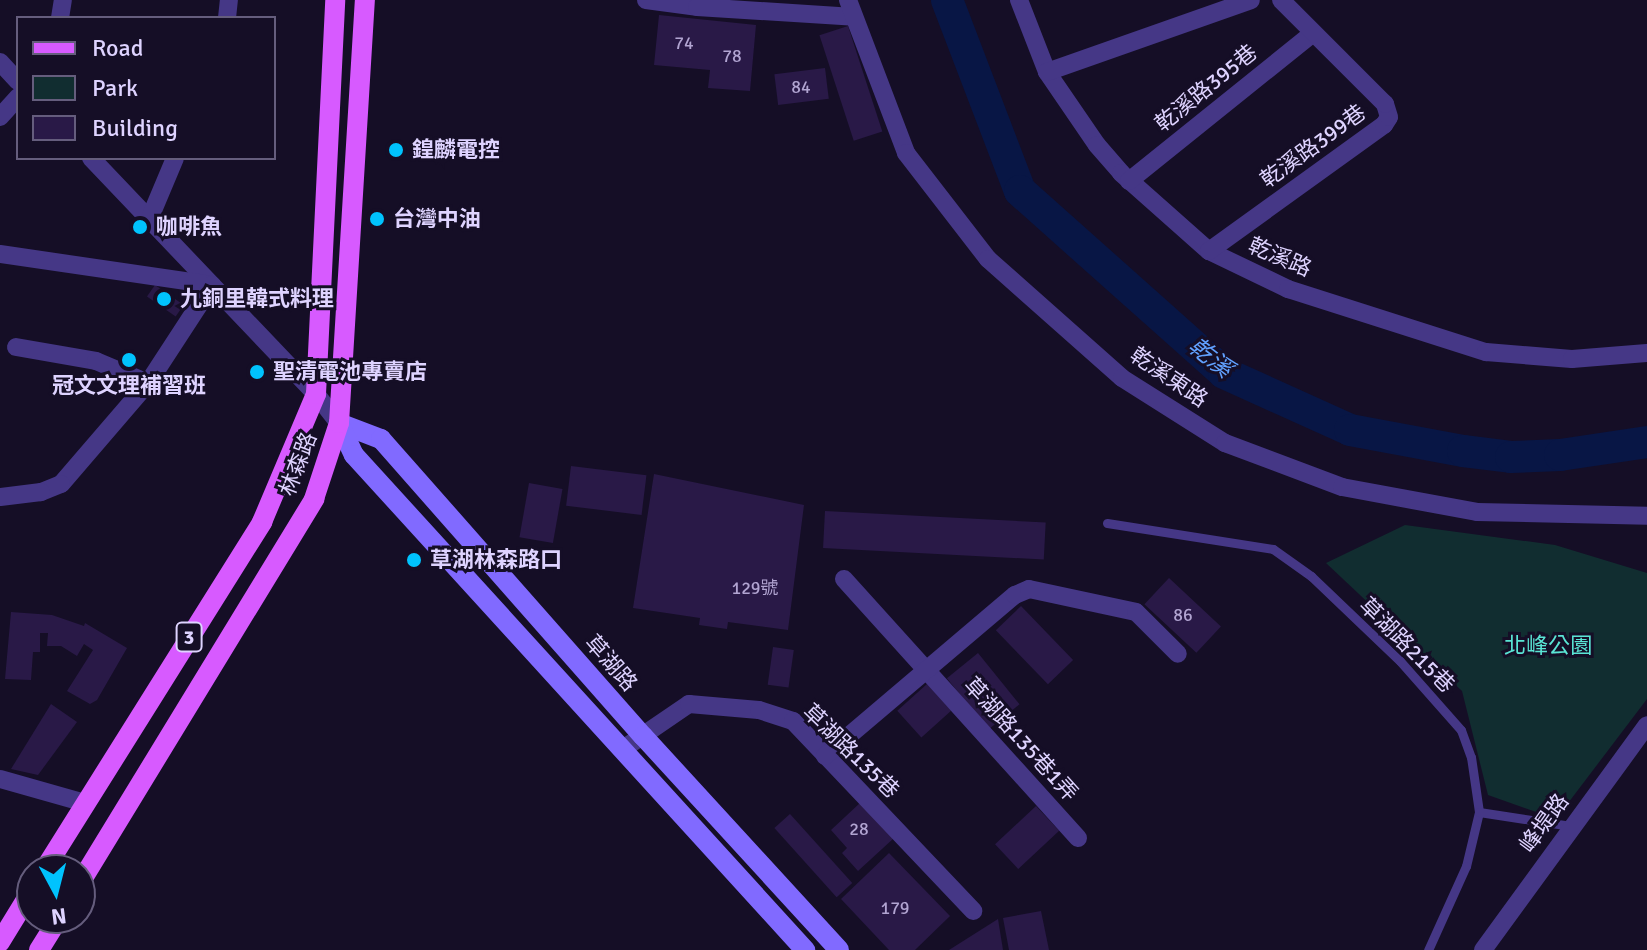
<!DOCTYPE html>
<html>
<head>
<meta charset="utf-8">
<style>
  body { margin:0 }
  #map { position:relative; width:1647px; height:950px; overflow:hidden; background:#150e26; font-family:Signika,"Noto Sans TC",sans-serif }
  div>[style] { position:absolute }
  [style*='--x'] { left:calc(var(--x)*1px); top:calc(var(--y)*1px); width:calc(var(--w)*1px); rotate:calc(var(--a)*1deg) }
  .green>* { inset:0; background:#112d30 }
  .river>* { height:32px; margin:-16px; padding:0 16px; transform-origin:16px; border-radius:16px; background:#081645 }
  .building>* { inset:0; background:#291947; transform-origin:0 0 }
  .lane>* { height:9px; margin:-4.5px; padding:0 4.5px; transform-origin:4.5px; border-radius:4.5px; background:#453786 }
  .street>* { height:18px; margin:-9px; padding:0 9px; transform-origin:9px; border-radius:9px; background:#453786 }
  .secondary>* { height:20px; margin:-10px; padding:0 10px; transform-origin:10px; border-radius:10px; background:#816aff }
  .primary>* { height:20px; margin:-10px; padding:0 10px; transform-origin:10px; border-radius:10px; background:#d75aff }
  .dots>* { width:22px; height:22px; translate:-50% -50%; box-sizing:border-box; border:4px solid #150e26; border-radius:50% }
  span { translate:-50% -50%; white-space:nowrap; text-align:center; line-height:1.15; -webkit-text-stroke:6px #150e26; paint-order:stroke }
  .number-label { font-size:18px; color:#b1a4d1 }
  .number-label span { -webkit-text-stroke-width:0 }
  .shield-label span { padding:2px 6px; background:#150e26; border:2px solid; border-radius:6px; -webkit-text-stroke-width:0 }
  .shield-label { font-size:20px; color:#ded3ff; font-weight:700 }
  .street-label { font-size:22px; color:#ded3ff }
  .poi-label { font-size:22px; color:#ded3ff; font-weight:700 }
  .left { translate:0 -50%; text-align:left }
  .park-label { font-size:22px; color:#5ae4d4 }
  .water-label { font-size:24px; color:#61a1ff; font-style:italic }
  .legend { position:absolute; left:16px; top:16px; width:260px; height:144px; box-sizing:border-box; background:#150e26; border:2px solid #655d7d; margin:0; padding:10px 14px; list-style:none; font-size:24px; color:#ded3ff }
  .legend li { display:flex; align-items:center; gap:16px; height:40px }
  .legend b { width:40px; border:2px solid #655d7d }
  .north { position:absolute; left:16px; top:854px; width:80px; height:80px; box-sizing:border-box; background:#150e26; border:2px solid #655d7d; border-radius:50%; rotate:173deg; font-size:22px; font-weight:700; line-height:32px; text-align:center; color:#ded3ff }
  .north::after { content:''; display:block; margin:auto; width:28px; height:36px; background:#00c3fe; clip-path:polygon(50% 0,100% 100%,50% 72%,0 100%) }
</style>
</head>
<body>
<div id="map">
  <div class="green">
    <div style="clip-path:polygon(1405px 525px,1555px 545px,1647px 573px,1647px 699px,1556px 819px,1488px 795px,1462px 691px,1326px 563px)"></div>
  </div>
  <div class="river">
    <div style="--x:947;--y:0;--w:204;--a:69.1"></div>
    <div style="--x:1020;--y:191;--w:273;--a:41.7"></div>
    <div style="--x:1224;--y:373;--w:138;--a:24.3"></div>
    <div style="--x:1350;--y:430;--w:115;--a:10.5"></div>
    <div style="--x:1463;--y:451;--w:48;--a:7.1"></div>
    <div style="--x:1511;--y:457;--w:49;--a:-2.3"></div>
    <div style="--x:1560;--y:455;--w:88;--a:-8.5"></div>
  </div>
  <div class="building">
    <div style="clip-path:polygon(659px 15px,756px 25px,750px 91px,708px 88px,710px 70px,654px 65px)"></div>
    <div style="left:848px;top:26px;width:111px;height:30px;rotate:72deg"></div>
    <div style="left:825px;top:68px;width:31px;height:51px;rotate:83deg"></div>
    <div style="left:155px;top:285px;width:35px;height:14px;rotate:35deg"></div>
    <div style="left:571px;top:466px;width:76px;height:40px;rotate:7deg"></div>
    <div style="clip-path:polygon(654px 474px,804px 505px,788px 630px,728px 622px,727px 629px,699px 625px,700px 618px,633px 608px)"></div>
    <div style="left:529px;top:483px;width:34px;height:55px;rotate:10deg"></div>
    <div style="left:825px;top:511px;width:221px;height:37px;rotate:3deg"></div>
    <div style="left:1169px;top:578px;width:71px;height:36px;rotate:43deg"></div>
    <div style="left:1021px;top:606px;width:75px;height:35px;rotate:46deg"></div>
    <div style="clip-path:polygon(11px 612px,52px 615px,84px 626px,85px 623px,127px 648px,97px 700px,90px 704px,67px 691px,93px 650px,84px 644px,77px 656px,61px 646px,47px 646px,48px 633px,40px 633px,40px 652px,33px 652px,31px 680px,5px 679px)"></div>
    <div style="left:773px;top:647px;width:21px;height:38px;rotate:8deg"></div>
    <div style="left:978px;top:653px;width:66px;height:40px;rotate:51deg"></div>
    <div style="left:927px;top:684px;width:36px;height:40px;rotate:48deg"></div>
    <div style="clip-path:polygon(51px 704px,77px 722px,38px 775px,11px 769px)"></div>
    <div style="clip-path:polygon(861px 802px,894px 838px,858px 871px,842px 853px,847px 848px,831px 830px)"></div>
    <div style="left:1036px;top:806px;width:34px;height:56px;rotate:47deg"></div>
    <div style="left:790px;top:814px;width:93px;height:21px;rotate:48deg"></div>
    <div style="clip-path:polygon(889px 853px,950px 916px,915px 950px,889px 950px,841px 899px)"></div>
    <div style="clip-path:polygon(1041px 911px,1049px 950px,1009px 950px,1003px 918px)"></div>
    <div style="clip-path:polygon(998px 919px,1003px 950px,949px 950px)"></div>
  </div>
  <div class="lane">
    <div style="--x:1107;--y:523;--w:168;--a:8.9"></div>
    <div style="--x:1273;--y:549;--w:47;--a:35.4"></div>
    <div style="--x:1311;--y:576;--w:123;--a:43.7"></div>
    <div style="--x:1400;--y:661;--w:92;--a:48.5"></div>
    <div style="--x:1461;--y:730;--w:29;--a:70"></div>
    <div style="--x:1471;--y:757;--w:56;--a:81.7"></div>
    <div style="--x:1479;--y:812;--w:56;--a:103.5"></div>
    <div style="--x:1466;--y:866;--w:92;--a:114.3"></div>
    <div style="--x:1479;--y:812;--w:93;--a:8.7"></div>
  </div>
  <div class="street">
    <div style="--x:646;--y:0;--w:51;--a:7.8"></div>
    <div style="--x:697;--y:7;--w:157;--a:3.6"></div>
    <div style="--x:848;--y:0;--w:164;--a:69.2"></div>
    <div style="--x:906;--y:153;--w:134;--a:52.3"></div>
    <div style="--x:988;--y:259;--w:179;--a:41.6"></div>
    <div style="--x:1122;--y:378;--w:122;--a:32.3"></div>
    <div style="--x:1225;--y:443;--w:125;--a:20.6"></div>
    <div style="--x:1342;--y:487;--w:137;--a:10.5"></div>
    <div style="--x:1477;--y:512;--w:170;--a:1.3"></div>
    <div style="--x:1019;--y:0;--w:77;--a:68.7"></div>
    <div style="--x:1047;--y:72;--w:88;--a:55.6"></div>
    <div style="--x:1097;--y:145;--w:37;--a:49"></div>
    <div style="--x:1121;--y:173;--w:118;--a:41.6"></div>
    <div style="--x:1209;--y:251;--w:88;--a:25.7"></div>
    <div style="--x:1288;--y:289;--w:208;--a:17.7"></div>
    <div style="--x:1486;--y:352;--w:86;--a:4.7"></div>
    <div style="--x:1572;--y:359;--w:75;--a:-4.6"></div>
    <div style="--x:60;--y:18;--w:18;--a:-81"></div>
    <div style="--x:227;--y:18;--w:18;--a:-84"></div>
    <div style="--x:0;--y:62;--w:26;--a:47"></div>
    <div style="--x:1047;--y:72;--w:216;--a:-19.4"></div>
    <div style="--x:0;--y:117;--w:27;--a:-48"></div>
    <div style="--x:91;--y:158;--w:326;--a:46.4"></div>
    <div style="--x:316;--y:394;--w:37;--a:52"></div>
    <div style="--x:1129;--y:181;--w:236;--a:-38.8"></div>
    <div style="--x:149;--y:220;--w:67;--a:-67.2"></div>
    <div style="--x:1209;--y:251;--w:216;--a:-35.8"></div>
    <div style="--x:1384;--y:125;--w:9;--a:-58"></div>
    <div style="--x:1389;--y:117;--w:14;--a:-107"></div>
    <div style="--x:1385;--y:104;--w:147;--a:-135"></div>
    <div style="--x:0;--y:254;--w:214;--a:8.3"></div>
    <div style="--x:212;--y:285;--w:117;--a:123.1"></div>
    <div style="--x:148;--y:383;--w:133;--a:130.7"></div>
    <div style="--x:61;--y:484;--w:22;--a:158"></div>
    <div style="--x:41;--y:492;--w:41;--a:173"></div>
    <div style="--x:16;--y:347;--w:81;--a:9.9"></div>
    <div style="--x:96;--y:361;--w:56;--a:22.9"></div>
    <div style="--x:844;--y:579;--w:349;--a:47.9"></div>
    <div style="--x:623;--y:749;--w:80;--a:-34.3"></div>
    <div style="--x:689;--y:704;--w:70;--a:4.9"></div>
    <div style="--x:759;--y:710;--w:36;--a:18"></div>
    <div style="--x:793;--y:721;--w:262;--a:46.5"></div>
    <div style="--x:825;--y:756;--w:249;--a:-40.3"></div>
    <div style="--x:1015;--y:595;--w:15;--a:-23"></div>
    <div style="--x:1029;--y:589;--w:109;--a:12.1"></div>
    <div style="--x:1136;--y:612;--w:59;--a:45"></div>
    <div style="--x:0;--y:779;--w:88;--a:15.8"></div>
    <div style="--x:1483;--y:950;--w:278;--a:-53.9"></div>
  </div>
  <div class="secondary">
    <div style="--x:339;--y:423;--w:45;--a:20.9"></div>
    <div style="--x:381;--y:439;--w:396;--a:48.6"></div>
    <div style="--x:643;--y:736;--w:290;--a:47.5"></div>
    <div style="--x:339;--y:423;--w:35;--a:65"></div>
    <div style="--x:354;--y:455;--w:670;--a:47.66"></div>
  </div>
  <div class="primary">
    <div style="--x:44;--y:870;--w:411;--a:-57.9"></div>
    <div style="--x:262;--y:522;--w:139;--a:-67.1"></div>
    <div style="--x:316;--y:394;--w:394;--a:-87.2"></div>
    <div style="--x:80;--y:883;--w:450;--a:-58.6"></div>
    <div style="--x:314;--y:499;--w:80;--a:-71.8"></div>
    <div style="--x:339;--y:423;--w:424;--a:-86.5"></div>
    <div style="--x:0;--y:942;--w:61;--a:-58.4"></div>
    <div style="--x:39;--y:950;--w:38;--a:-58"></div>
  </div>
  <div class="dots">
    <div style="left:396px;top:150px;background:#00c3fe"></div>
    <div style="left:377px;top:219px;background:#00c3fe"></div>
    <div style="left:140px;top:227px;background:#00c3fe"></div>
    <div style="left:164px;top:299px;background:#00c3fe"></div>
    <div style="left:129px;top:360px;background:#00c3fe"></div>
    <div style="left:257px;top:372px;background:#00c3fe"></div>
    <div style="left:414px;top:560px;background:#00c3fe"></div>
  </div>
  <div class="number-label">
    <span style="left:684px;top:43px">74</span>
    <span style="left:732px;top:56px">78</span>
    <span style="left:801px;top:87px">84</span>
    <span style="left:755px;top:588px">129號</span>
    <span style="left:1183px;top:615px">86</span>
    <span style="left:859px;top:829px">28</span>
    <span style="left:895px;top:908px">179</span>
  </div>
  <div class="shield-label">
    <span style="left:189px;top:637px">3</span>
  </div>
  <div class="street-label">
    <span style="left:1206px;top:88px;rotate:-39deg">乾溪路395巷</span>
    <span style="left:1313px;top:146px;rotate:-36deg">乾溪路399巷</span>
    <span style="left:1280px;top:257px;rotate:23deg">乾溪路</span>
    <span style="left:1169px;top:377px;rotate:34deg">乾溪東路</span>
    <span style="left:298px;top:464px;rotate:-69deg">林森路</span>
    <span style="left:1407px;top:645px;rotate:45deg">草湖路215巷</span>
    <span style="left:611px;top:663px;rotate:49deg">草湖路</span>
    <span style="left:1021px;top:739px;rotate:48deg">草湖路135巷1弄</span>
    <span style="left:851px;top:751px;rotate:44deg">草湖路135巷</span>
    <span style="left:1544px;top:823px;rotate:-54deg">峰堤路</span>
  </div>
  <div class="poi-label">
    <span class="left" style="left:412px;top:150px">鍠麟電控</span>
    <span class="left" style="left:393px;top:219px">台灣中油</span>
    <span class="left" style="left:156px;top:227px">咖啡魚</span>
    <span class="left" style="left:180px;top:299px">九銅里韓式料理</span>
    <span class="left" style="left:273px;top:372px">聖清電池專賣店</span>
    <span style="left:129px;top:386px">冠文文理補習班</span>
    <span class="left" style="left:430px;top:560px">草湖林森路口</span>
  </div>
  <div class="park-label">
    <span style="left:1548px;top:646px">北峰公園</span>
  </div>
  <div class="water-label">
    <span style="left:1210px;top:358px;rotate:38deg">乾溪</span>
  </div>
  <ul class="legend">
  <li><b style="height:10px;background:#d75aff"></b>Road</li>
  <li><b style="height:22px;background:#112d30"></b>Park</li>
  <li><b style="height:22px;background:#291947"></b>Building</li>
  </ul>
  <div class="north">N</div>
</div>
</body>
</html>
